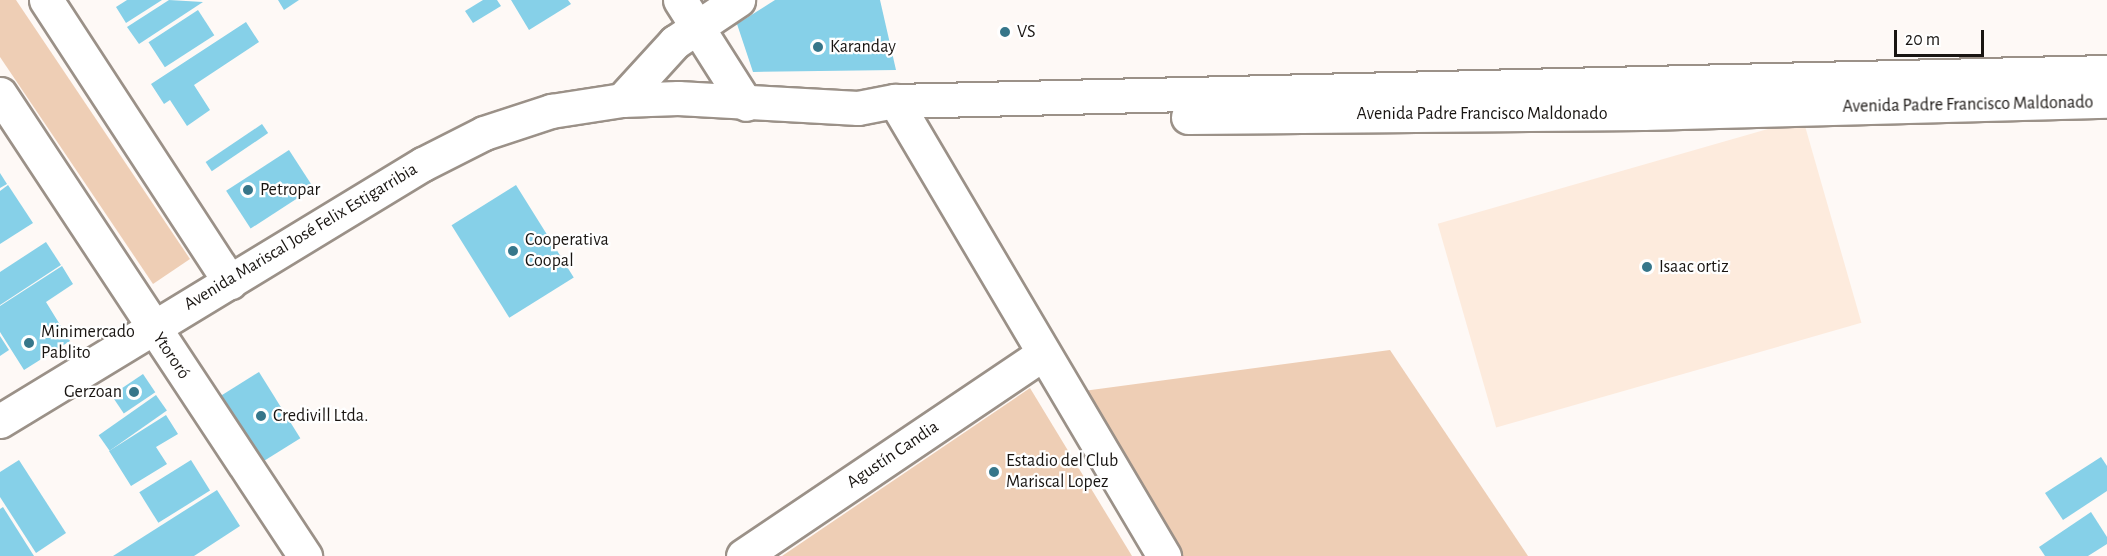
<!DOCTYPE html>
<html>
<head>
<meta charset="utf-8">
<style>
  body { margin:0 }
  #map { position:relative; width:2107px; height:556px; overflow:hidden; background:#fef9f6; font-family:"Alegreya Sans",sans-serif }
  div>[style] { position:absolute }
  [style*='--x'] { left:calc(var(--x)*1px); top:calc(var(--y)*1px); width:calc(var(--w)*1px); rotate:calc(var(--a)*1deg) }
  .built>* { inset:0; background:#fdebdd; transform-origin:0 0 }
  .green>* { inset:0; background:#eeceb5 }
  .building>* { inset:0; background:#86d0e8; transform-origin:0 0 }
  .roads { filter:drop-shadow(2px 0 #9b9188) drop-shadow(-2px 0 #9b9188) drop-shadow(0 2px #9b9188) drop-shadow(0 -2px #9b9188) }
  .minor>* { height:33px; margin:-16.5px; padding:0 16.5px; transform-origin:16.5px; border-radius:16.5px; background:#fff }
  .major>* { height:33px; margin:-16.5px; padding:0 16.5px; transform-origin:16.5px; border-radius:16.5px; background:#fff }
  .dots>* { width:16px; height:16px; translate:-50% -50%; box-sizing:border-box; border:3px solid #fff; border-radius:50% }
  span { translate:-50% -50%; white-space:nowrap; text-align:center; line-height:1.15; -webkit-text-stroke:4.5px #fff; paint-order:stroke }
  .poi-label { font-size:18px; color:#191512 }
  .left { translate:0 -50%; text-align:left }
  .right { translate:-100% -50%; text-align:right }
  .street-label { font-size:18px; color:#191512 }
  .scale { position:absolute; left:1894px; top:30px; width:90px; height:27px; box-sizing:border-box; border:3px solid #191512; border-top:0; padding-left:8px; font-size:18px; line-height:21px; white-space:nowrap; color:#191512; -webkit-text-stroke:4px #fff; paint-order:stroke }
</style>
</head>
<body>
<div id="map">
  <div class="built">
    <div style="left:1803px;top:119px;width:212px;height:380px;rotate:74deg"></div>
  </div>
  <div class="green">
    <div style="clip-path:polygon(0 0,16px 0,190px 259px,153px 284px,0 57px)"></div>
    <div style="clip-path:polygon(1390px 350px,1528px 556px,1179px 556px,1076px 392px)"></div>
    <div style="clip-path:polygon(1030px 388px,1132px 556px,782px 556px)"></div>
  </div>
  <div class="building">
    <div style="clip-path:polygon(127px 0,162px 0,126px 23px,116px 7px)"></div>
    <div style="clip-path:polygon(169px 0,203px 2px,139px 44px,127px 27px)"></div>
    <div style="clip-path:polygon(278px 0,299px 0,284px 10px)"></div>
    <div style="clip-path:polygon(483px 0,497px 0,501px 6px,473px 23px,465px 11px)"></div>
    <div style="clip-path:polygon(511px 0,568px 0,571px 4px,529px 30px)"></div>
    <div style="clip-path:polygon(775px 0,880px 0,896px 70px,753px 72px,737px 24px)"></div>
    <div style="left:198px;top:10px;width:30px;height:59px;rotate:57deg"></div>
    <div style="clip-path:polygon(246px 22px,259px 42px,194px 85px,210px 110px,187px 126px,170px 100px,164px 104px,151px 84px)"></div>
    <div style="left:262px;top:124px;width:11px;height:68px;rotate:56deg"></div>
    <div style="left:289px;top:150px;width:45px;height:75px;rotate:57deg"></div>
    <div style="clip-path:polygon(0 173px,7px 184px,0 188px)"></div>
    <div style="clip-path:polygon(8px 185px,33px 223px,0 244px,0 191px)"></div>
    <div style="left:516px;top:185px;width:109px;height:76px;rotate:58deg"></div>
    <div style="clip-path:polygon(46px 242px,61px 265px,0 305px,0 272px)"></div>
    <div style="clip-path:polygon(62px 266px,73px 284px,46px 302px,70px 341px,24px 370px,0 332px,0 306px)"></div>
    <div style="clip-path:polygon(0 336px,9px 350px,0 356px)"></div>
    <div style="left:259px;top:372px;width:78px;height:44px;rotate:58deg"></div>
    <div style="left:143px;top:374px;width:22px;height:38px;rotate:56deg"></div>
    <div style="left:156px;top:395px;width:19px;height:70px;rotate:55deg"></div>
    <div style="clip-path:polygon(166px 415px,178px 434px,156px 447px,167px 464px,131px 486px,109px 451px)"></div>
    <div style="clip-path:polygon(2101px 457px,2107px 466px,2107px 491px,2063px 520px,2045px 493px)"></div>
    <div style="clip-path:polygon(19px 460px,66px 533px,36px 553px,0 497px,0 472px)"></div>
    <div style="left:191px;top:460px;width:36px;height:61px;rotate:58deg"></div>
    <div style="clip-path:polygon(217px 490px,240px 526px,194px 556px,113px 556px)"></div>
    <div style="clip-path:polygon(3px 507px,34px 556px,0 556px,0 509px)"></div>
    <div style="clip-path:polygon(2091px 512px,2107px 537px,2107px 544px,2088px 556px,2045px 556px,2039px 547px)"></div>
  </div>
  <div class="roads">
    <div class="minor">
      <div style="--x:46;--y:0;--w:337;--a:56.9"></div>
      <div style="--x:680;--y:0;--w:123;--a:57.6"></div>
      <div style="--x:0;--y:94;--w:554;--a:56.57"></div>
      <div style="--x:622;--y:100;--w:79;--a:-47.6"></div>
      <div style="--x:675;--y:42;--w:76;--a:-33.7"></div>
      <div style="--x:895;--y:101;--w:529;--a:59.41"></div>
      <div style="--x:743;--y:556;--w:361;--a:-34"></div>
    </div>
    <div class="major">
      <div style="--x:1188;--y:117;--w:455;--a:-0.5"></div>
      <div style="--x:1643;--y:113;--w:464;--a:-1.5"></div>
      <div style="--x:0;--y:421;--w:495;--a:-31.3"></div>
      <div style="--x:423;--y:164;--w:68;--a:-26.9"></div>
      <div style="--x:484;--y:133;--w:71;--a:-18.2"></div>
      <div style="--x:551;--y:111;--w:72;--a:-8.8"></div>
      <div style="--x:622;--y:100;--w:56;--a:-2"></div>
      <div style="--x:678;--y:98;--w:180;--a:3.2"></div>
      <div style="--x:858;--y:108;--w:38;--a:-11"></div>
      <div style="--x:895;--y:101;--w:1212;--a:-1.37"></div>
    </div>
  </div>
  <div class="dots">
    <div style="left:1005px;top:32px;background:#36768a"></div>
    <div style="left:818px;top:47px;background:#36768a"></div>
    <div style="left:248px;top:190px;background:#36768a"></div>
    <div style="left:513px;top:251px;background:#36768a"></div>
    <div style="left:1647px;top:267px;background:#36768a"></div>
    <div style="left:29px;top:343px;background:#36768a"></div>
    <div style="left:134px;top:392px;background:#36768a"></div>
    <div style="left:261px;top:416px;background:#36768a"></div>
    <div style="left:994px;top:472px;background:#36768a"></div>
  </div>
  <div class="poi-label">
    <span class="left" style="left:1017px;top:32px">VS</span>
    <span class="left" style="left:830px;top:47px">Karanday</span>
    <span class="left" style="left:260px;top:190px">Petropar</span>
    <span class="left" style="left:525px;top:251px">Cooperativa<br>Coopal</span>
    <span class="left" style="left:1659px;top:267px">Isaac ortiz</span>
    <span class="left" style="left:41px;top:343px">Minimercado<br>Pablito</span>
    <span class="right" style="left:122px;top:392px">Gerzoan</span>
    <span class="left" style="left:273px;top:416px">Credivill Ltda.</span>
    <span class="left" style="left:1006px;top:472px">Estadio del Club<br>Mariscal Lopez</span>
  </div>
  <div class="street-label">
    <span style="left:1968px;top:105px;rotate:-1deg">Avenida Padre Francisco Maldonado</span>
    <span style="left:1482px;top:114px">Avenida Padre Francisco Maldonado</span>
    <span style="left:301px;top:237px;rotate:-31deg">Avenida Mariscal José Felix Estigarribia</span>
    <span style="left:171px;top:356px;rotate:56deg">Ytororó</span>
    <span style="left:893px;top:455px;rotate:-34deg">Agustín Candia</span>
  </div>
  <div class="scale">20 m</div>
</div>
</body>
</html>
